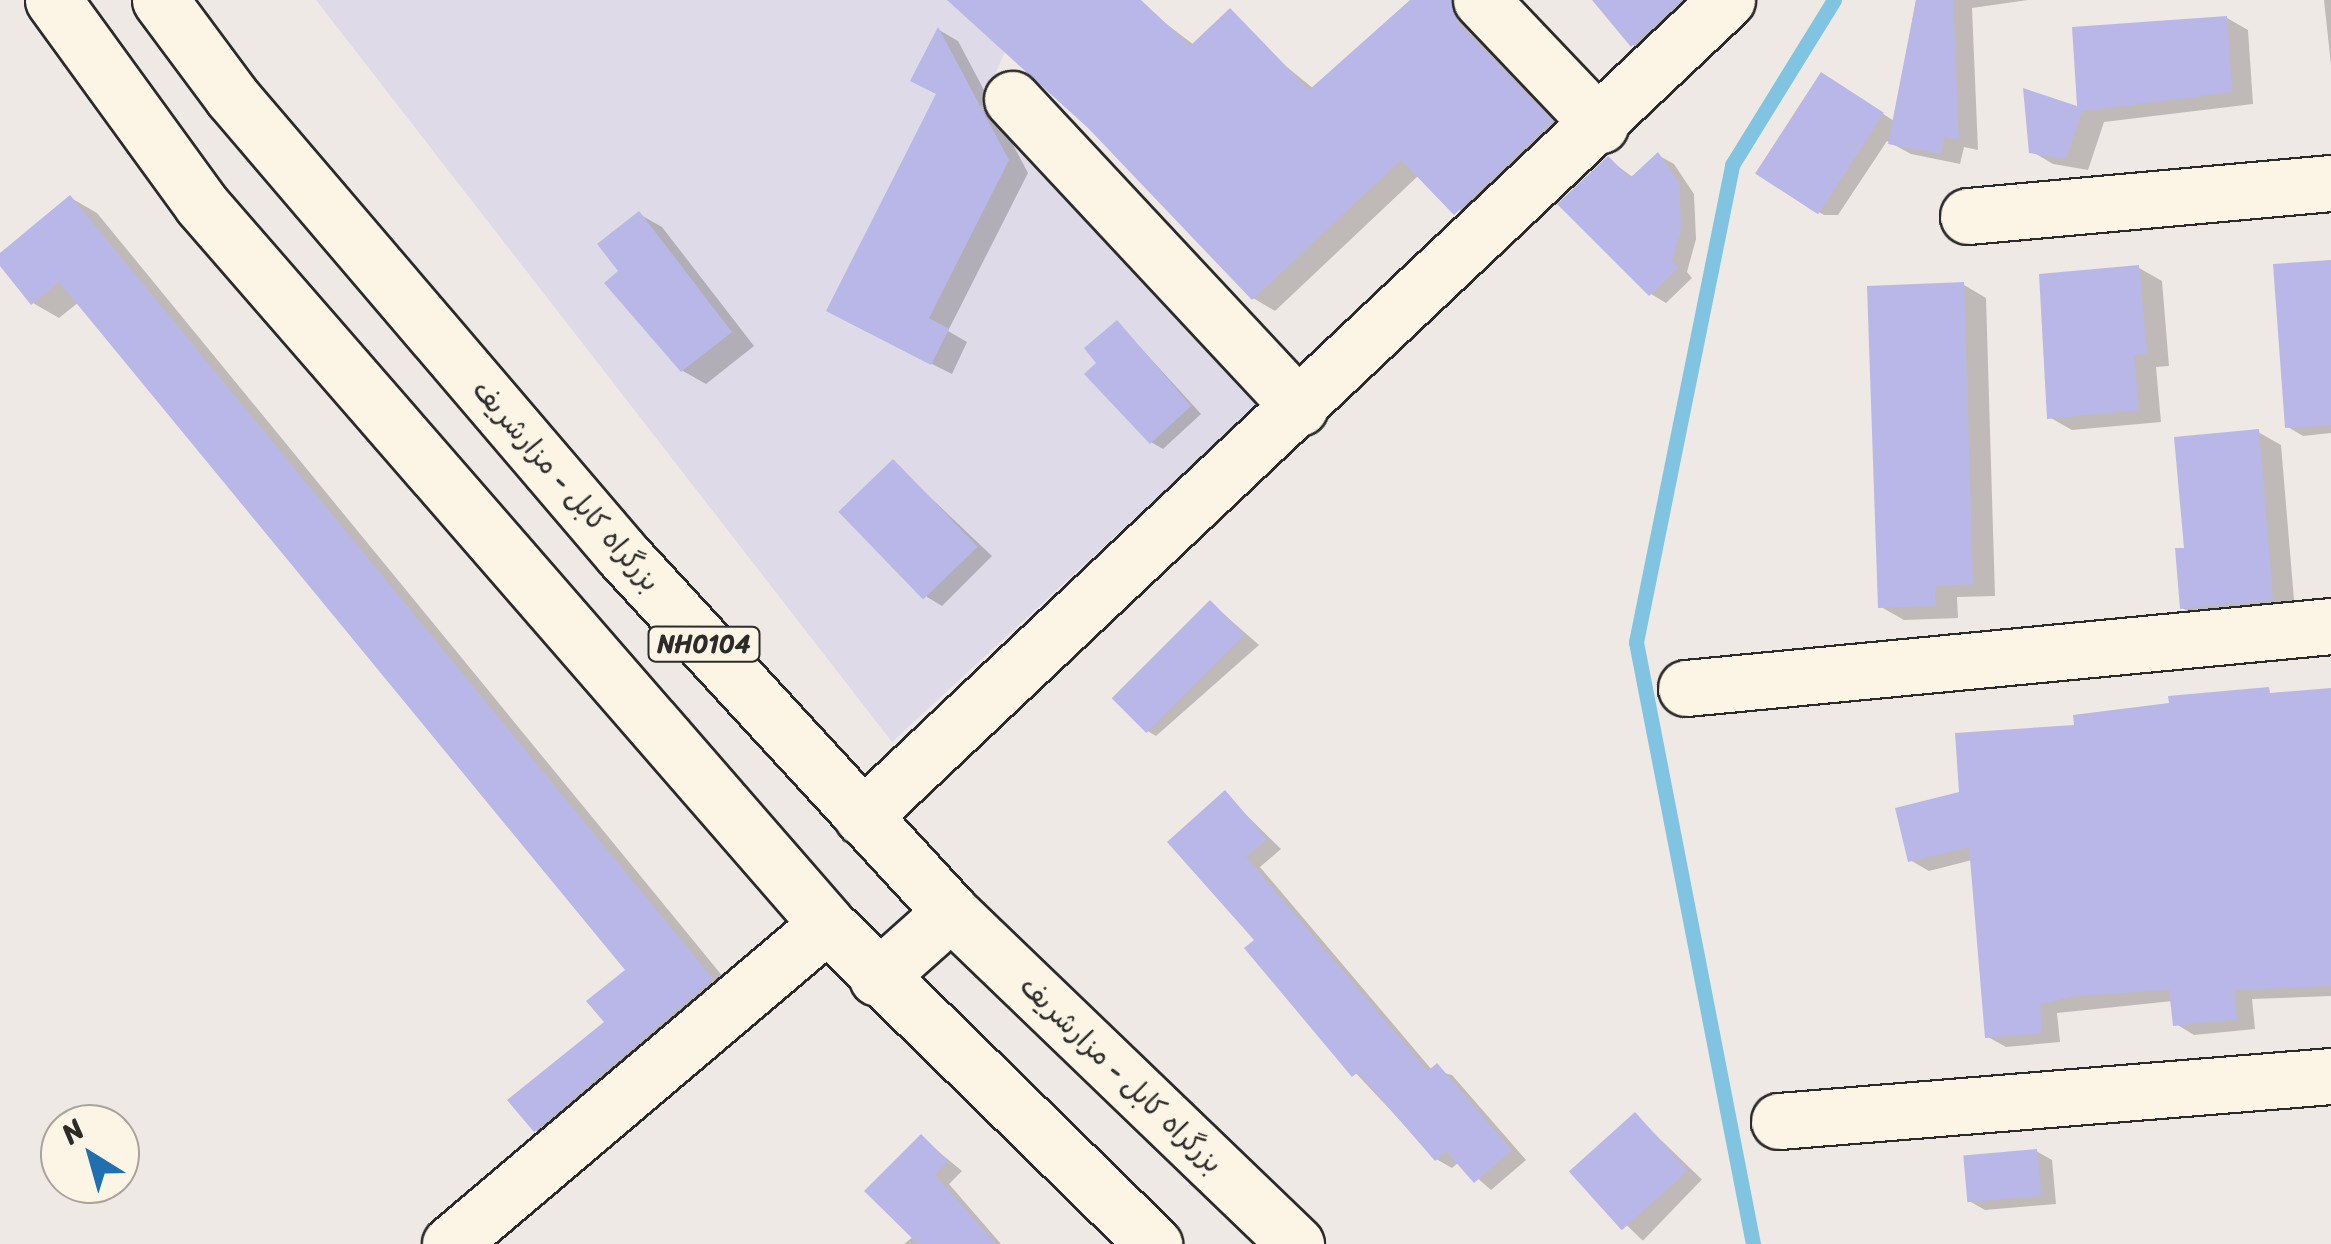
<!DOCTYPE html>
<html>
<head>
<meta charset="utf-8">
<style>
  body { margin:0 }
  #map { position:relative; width:2331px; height:1244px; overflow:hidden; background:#efe9e6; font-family:Sriracha,"Playpen Sans Arabic",sans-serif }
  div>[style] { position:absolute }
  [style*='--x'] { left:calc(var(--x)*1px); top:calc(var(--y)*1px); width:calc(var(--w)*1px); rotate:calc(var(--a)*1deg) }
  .built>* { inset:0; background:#dfdae7 }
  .shadow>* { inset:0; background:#0003; transform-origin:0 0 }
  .stream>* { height:15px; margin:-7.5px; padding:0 7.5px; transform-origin:7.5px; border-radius:7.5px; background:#80c4e1 }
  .building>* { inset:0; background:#b9b7e8; transform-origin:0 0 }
  .roads { filter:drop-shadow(2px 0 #2b2b2b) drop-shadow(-2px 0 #2b2b2b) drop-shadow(0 2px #2b2b2b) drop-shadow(0 -2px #2b2b2b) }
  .minor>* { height:55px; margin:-27.5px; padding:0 27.5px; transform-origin:27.5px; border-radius:27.5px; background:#fcf5e5 }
  .highway>* { height:55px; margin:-27.5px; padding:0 27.5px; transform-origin:27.5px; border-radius:27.5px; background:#fcf5e5 }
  span { translate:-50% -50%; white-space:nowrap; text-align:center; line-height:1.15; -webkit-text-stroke:9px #fcf5e5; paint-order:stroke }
  .shield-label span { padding:2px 8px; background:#fcf5e5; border:2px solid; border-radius:8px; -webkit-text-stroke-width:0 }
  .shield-label { font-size:25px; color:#2b2b2b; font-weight:700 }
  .street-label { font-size:28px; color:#2b2b2b }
  .north { position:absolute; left:40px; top:1104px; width:100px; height:100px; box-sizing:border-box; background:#fcf5e5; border:2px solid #a8a49b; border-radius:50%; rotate:323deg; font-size:28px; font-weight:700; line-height:40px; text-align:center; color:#2b2b2b }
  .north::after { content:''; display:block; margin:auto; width:35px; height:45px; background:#1f6fb2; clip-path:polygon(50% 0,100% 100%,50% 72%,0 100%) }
</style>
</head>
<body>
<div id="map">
  <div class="built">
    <div style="clip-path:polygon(316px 0,1028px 0,980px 108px,1277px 387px,892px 742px)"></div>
  </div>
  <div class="shadow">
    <div style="clip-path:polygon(986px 0,1135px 0,1194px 45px,1272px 55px,1314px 89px,1414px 0,1464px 0,1573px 135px,1477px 225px,1419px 175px,1275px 311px,1253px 298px)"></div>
    <div style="clip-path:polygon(1596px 0,1718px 0,1656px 59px,1633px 45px)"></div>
    <div style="clip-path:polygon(1916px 0,2028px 0,1972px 8px,1978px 150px,1964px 147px,1960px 164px,1911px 154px,1887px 141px,1838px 215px,1824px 215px,1808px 206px,1837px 84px,1894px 121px)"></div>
    <div style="clip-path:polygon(2324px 0,2331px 0,2331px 65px)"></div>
    <div style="clip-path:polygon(2227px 18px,2248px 30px,2253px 104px,2104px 122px,2088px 170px,2053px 164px,2031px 151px,2080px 109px)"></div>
    <div style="clip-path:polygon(939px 30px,958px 41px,1028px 173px,948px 331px,967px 342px,952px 374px,848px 322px,939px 94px)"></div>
    <div style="clip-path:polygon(1658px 155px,1674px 164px,1694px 194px,1696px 239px,1687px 272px,1692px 278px,1666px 303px,1651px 294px,1608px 159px,1634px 178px)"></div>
    <div style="clip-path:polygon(71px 198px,97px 213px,738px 995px,561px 1145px,535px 1130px,607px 1022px,629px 970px,79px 302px,59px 318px,33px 303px,0 262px)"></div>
    <div style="clip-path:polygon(639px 214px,662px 227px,754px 346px,706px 384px,683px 371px,621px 272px)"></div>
    <div style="clip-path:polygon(2331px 262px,2331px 433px,2303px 436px,2288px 427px)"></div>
    <div style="clip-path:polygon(2139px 268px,2162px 281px,2169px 366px,2156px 367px,2161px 422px,2072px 430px,2049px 417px)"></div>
    <div style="clip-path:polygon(1964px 285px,1986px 298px,1995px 596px,1957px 597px,1958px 618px,1904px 620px,1881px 607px)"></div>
    <div style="clip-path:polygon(1118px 323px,1201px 414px,1163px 449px,1151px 442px,1100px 364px)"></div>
    <div style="clip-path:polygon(2258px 432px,2281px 445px,2295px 612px,2205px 621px,2182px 608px,2187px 550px)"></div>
    <div style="clip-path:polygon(893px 462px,992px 556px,942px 606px,927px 597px)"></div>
    <div style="clip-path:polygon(1211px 603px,1259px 645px,1156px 736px,1141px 727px)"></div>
    <div style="clip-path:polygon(2331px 690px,2331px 996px,2252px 999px,2255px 1029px,2194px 1035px,2176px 1024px,2173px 1001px,2057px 1013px,2060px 1042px,2006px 1047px,1988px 1037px,1972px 860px,1929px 871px,1910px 860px,1962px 794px,2077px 727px,2172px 706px,2171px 698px)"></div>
    <div style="clip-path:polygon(1225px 794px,1281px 849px,1260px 867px,1432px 1070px,1452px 1075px,1526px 1160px,1491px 1190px,1459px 1162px,1452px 1168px,1436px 1159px,1312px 1026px,1257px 940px)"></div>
    <div style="left:1635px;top:1115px;width:93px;height:85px;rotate:44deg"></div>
    <div style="clip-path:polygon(922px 1138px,962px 1171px,949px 1184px,1001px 1244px,904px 1244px,914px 1236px)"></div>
    <div style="clip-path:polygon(2036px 1151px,2052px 1160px,2056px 1204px,1985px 1210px,1969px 1201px)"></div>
  </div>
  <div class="stream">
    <div style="--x:1753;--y:1244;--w:613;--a:-101"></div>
    <div style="--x:1636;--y:642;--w:487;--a:-78.6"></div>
    <div style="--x:1732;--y:165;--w:194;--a:-58.3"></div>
  </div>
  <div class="building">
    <div style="clip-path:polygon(947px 0,1141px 0,1190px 46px,1230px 8px,1309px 90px,1410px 0,1451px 0,1458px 22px,1553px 121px,1454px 215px,1401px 160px,1252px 300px,1088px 128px)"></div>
    <div style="clip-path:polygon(1592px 0,1682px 0,1631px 47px)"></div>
    <div style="clip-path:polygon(1916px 0,1953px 0,1959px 140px,1944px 137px,1941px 154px,1888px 144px)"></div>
    <div style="clip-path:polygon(2227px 16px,2232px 92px,2082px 111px,2066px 159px,2029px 153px,2023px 88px,2077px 106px,2072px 27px)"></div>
    <div style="clip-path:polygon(938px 27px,1009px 160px,929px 318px,949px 329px,931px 365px,826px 311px,936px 94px,910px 81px)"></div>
    <div style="left:1821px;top:72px;width:75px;height:121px;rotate:33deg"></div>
    <div style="clip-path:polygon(1658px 152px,1679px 183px,1681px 229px,1672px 261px,1678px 268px,1649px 296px,1557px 204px,1608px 156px,1630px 178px)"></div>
    <div style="clip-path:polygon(70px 195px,713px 979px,534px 1132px,507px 1100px,604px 1022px,586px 1001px,625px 970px,59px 282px,31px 305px,0 266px,0 253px)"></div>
    <div style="clip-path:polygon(639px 211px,732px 332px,681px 372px,604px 283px,618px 271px,597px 244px)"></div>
    <div style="clip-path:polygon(2331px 260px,2331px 425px,2285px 428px,2273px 264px)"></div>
    <div style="clip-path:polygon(2139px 265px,2147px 354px,2134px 355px,2139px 410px,2047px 419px,2039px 274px)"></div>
    <div style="clip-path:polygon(1964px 282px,1973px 584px,1935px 586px,1935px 606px,1878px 608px,1867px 286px)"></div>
    <div style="clip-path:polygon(1117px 320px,1191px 406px,1150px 444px,1084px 374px,1096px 363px,1084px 348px)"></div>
    <div style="clip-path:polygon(2259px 429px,2273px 600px,2180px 609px,2175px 548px,2184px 548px,2174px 437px)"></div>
    <div style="left:893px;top:459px;width:122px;height:76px;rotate:46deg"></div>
    <div style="left:1210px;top:600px;width:49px;height:139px;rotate:45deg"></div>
    <div style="clip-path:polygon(2269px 687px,2270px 693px,2331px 688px,2331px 986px,2234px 990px,2237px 1019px,2173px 1026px,2169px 990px,2075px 996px,2040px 1004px,2042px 1033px,1985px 1038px,1969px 847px,1908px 862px,1895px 808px,1959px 792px,1955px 733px,2074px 725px,2073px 715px,2169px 703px,2168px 696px)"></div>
    <div style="clip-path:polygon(1225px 790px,1267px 839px,1246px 857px,1428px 1071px,1437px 1063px,1512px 1150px,1474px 1183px,1446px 1151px,1435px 1161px,1358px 1072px,1352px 1077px,1244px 948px,1254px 940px,1167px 842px)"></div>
    <div style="left:1635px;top:1112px;width:79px;height:89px;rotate:48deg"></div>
    <div style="clip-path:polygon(921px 1134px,948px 1161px,935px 1175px,996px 1244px,918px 1244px,864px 1191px)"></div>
    <div style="left:2037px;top:1149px;width:47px;height:74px;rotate:85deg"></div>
  </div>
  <div class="roads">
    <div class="minor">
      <div style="--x:1481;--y:0;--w:173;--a:46.4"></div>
      <div style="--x:1012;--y:99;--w:422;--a:47"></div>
      <div style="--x:1968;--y:216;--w:364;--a:-5.2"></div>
      <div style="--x:1686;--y:688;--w:648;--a:-5.49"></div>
      <div style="--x:862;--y:817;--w:1190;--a:-43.37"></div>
      <div style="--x:1779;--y:1121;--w:554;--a:-4.66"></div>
      <div style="--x:450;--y:1244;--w:494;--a:-40.3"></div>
    </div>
    <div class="highway">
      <div style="--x:53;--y:0;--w:252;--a:54"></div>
      <div style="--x:201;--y:204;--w:954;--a:48.99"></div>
      <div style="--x:827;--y:924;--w:458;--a:44.4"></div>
      <div style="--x:160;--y:0;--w:121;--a:53.4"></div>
      <div style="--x:232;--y:97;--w:601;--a:49.52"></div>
      <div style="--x:622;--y:554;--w:486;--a:47.4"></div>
      <div style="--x:951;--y:912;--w:479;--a:43.9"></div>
      <div style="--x:877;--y:978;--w:99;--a:-41.7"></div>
    </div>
  </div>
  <div class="shield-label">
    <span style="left:704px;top:644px">NH0104</span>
  </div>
  <div class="street-label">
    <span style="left:566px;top:486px;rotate:49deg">بزرگراه کابل - مزارشریف</span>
    <span style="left:1121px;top:1075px;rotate:44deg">بزرگراه کابل - مزارشریف</span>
  </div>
  <div class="north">N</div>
</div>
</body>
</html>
